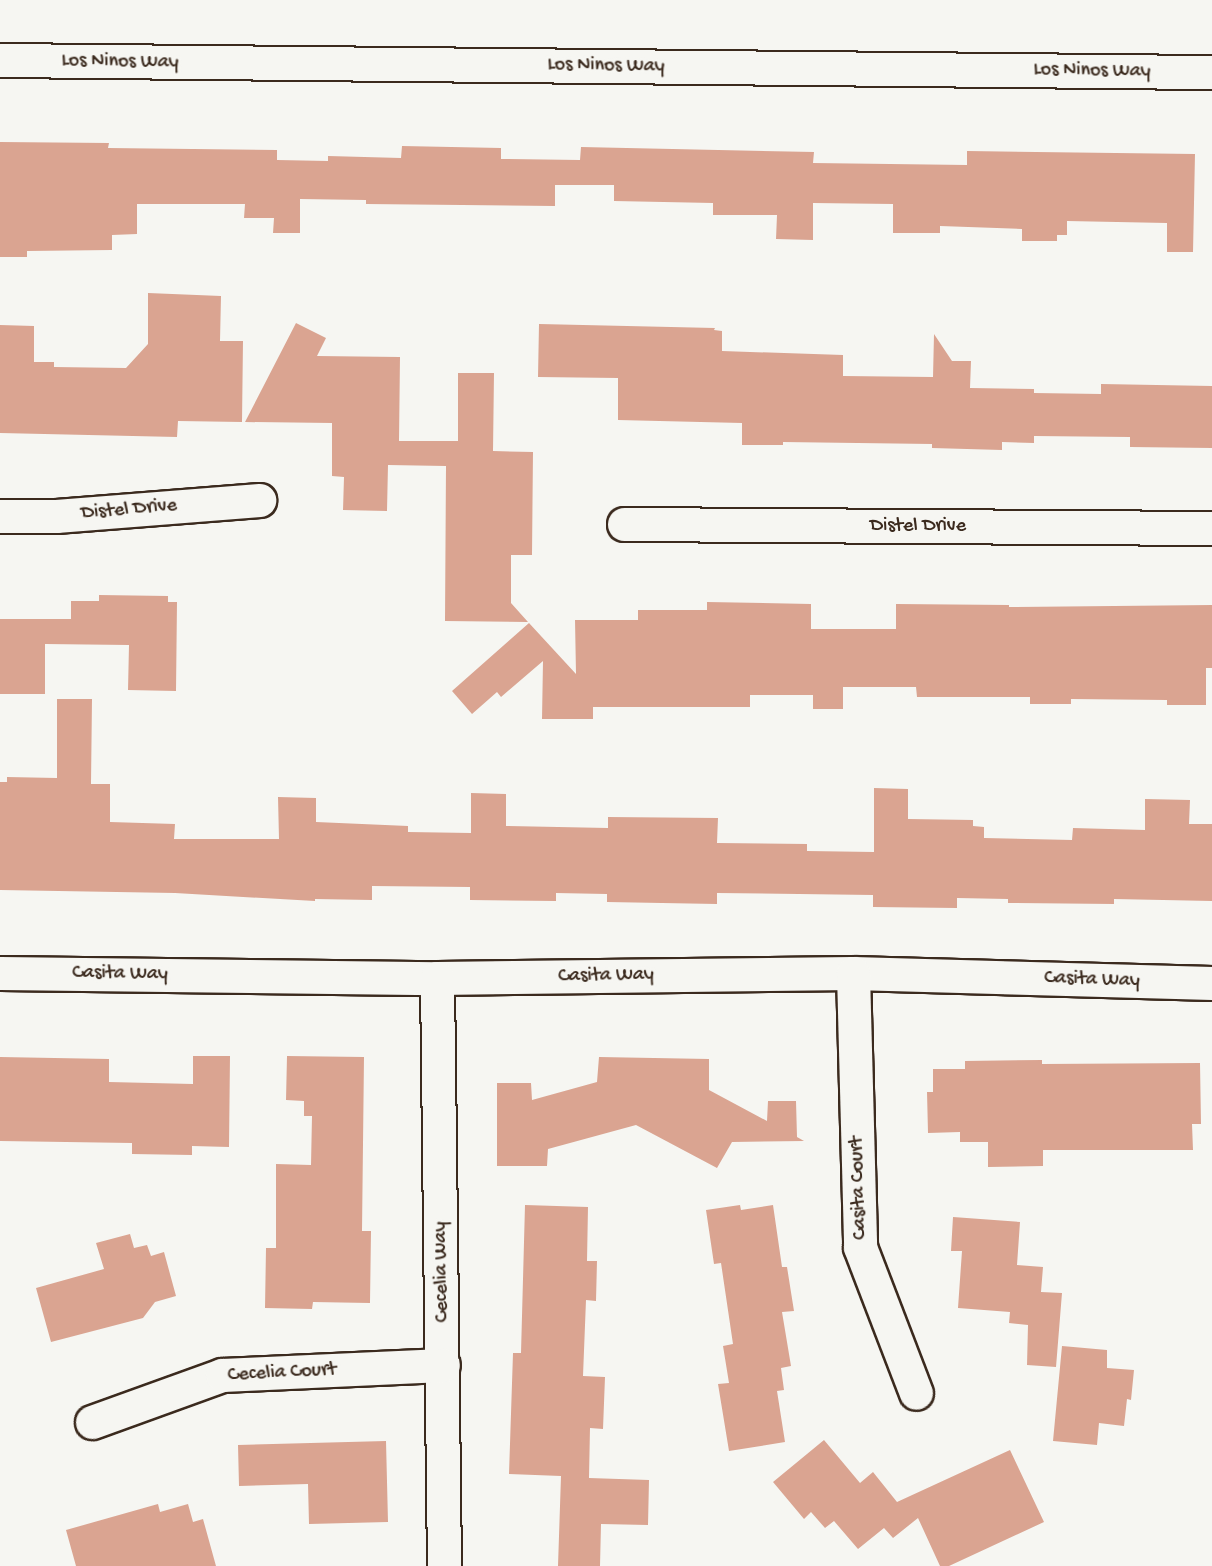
<!DOCTYPE html>
<html>
<head>
<meta charset="utf-8">
<style>
  body { margin:0 }
  #map { position:relative; width:1212px; height:1566px; overflow:hidden; background:#f6f6f2; font-family:"Gochi Hand",sans-serif }
  div>[style] { position:absolute }
  [style*='--x'] { left:calc(var(--x)*1px); top:calc(var(--y)*1px); width:calc(var(--w)*1px); rotate:calc(var(--a)*1deg) }
  .building>* { inset:0; background:#daa491 }
  .roads { filter:drop-shadow(2px 0 #3b2a1e) drop-shadow(-2px 0 #3b2a1e) drop-shadow(0 2px #3b2a1e) drop-shadow(0 -2px #3b2a1e) }
  .minor>* { height:33px; margin:-16.5px; padding:0 16.5px; transform-origin:16.5px; border-radius:16.5px; background:#f6f6f2 }
  span { translate:-50% -50%; white-space:nowrap; text-align:center; line-height:1.15; -webkit-text-stroke:6px #f6f6f2; paint-order:stroke }
  .street-label { font-size:20px; color:#3b2a1e }
</style>
</head>
<body>
<div id="map">
  <div class="building">
    <div style="clip-path:polygon(0 142px,109px 143px,108px 148px,277px 150px,277px 160px,328px 161px,328px 156px,401px 158px,402px 146px,501px 148px,501px 159px,580px 160px,581px 147px,814px 152px,813px 163px,967px 165px,967px 151px,1195px 154px,1193px 252px,1167px 252px,1167px 223px,1067px 221px,1067px 235px,1057px 235px,1057px 241px,1022px 241px,1022px 229px,940px 226px,940px 233px,893px 233px,893px 204px,813px 203px,813px 240px,776px 239px,777px 215px,713px 215px,713px 203px,614px 201px,614px 185px,555px 185px,555px 206px,366px 204px,366px 200px,300px 199px,300px 233px,273px 233px,274px 218px,244px 218px,245px 204px,137px 204px,137px 234px,112px 235px,112px 250px,27px 251px,27px 257px,0 257px)"></div>
    <div style="clip-path:polygon(148px 293px,221px 296px,220px 341px,243px 341px,242px 422px,178px 421px,177px 437px,0 433px,0 325px,34px 326px,34px 362px,54px 362px,54px 367px,126px 368px,148px 344px)"></div>
    <div style="clip-path:polygon(296px 323px,326px 338px,317px 356px,400px 357px,399px 441px,458px 441px,458px 373px,494px 373px,493px 451px,533px 452px,532px 555px,511px 555px,511px 603px,528px 622px,445px 621px,446px 466px,388px 465px,387px 511px,343px 510px,344px 477px,332px 476px,332px 423px,245px 422px)"></div>
    <div style="clip-path:polygon(539px 324px,715px 328px,714px 330px,722px 331px,722px 351px,843px 355px,843px 376px,933px 377px,934px 334px,952px 361px,971px 361px,970px 388px,1034px 389px,1034px 393px,1101px 394px,1101px 384px,1212px 386px,1212px 448px,1130px 447px,1130px 437px,1034px 436px,1034px 443px,1002px 442px,1002px 450px,932px 448px,932px 444px,783px 442px,783px 445px,742px 445px,742px 423px,618px 420px,618px 378px,538px 377px)"></div>
    <div style="clip-path:polygon(99px 595px,168px 596px,168px 602px,177px 602px,176px 691px,128px 690px,129px 645px,45px 644px,45px 694px,0 694px,0 619px,71px 619px,71px 601px,99px 601px)"></div>
    <div style="clip-path:polygon(707px 602px,811px 604px,811px 629px,896px 629px,896px 604px,1009px 605px,1009px 607px,1212px 605px,1212px 668px,1206px 668px,1206px 705px,1167px 705px,1167px 700px,1071px 699px,1071px 704px,1030px 704px,1030px 697px,917px 697px,916px 687px,843px 687px,843px 709px,813px 709px,813px 695px,750px 695px,750px 707px,593px 707px,593px 719px,542px 719px,543px 661px,501px 697px,497px 692px,472px 714px,452px 691px,529px 623px,576px 674px,575px 620px,638px 620px,638px 610px,707px 610px)"></div>
    <div style="clip-path:polygon(57px 699px,92px 699px,91px 784px,110px 784px,110px 822px,175px 824px,174px 839px,279px 839px,278px 797px,316px 798px,316px 822px,408px 826px,408px 832px,471px 833px,471px 793px,506px 794px,506px 826px,608px 828px,608px 817px,718px 818px,717px 843px,807px 844px,807px 851px,874px 852px,874px 788px,908px 789px,908px 819px,973px 820px,973px 826px,984px 827px,984px 838px,1072px 840px,1073px 828px,1145px 830px,1145px 799px,1190px 800px,1189px 824px,1212px 824px,1212px 901px,1114px 899px,1114px 904px,1008px 903px,1008px 899px,957px 898px,957px 908px,873px 907px,873px 895px,717px 893px,717px 904px,607px 902px,607px 894px,556px 893px,556px 901px,470px 900px,470px 887px,372px 886px,372px 900px,315px 899px,315px 901px,175px 893px,0 890px,0 782px,7px 782px,7px 777px,57px 778px)"></div>
    <div style="clip-path:polygon(193px 1056px,230px 1056px,229px 1147px,192px 1146px,192px 1155px,132px 1154px,132px 1143px,0 1141px,0 1057px,109px 1059px,109px 1082px,193px 1084px)"></div>
    <div style="clip-path:polygon(287px 1056px,364px 1057px,362px 1231px,371px 1231px,370px 1303px,313px 1302px,312px 1309px,265px 1308px,266px 1248px,276px 1248px,276px 1164px,311px 1165px,312px 1116px,304px 1116px,304px 1101px,286px 1100px)"></div>
    <div style="clip-path:polygon(599px 1057px,709px 1059px,709px 1090px,767px 1121px,768px 1101px,796px 1101px,797px 1137px,804px 1141px,732px 1142px,717px 1168px,636px 1125px,548px 1149px,547px 1166px,497px 1166px,497px 1083px,531px 1083px,532px 1100px,597px 1082px)"></div>
    <div style="clip-path:polygon(1042px 1060px,1042px 1064px,1200px 1063px,1201px 1124px,1192px 1124px,1193px 1150px,1043px 1150px,1043px 1166px,988px 1167px,988px 1142px,960px 1142px,960px 1132px,928px 1133px,927px 1092px,933px 1092px,933px 1069px,965px 1069px,965px 1061px)"></div>
    <div style="clip-path:polygon(525px 1205px,588px 1207px,587px 1261px,597px 1261px,596px 1301px,586px 1300px,583px 1376px,605px 1377px,603px 1429px,590px 1428px,589px 1478px,649px 1480px,648px 1525px,601px 1524px,600px 1566px,558px 1566px,561px 1476px,509px 1474px,513px 1353px,521px 1353px)"></div>
    <div style="clip-path:polygon(740px 1205px,741px 1210px,773px 1205px,782px 1267px,787px 1267px,794px 1311px,782px 1312px,791px 1366px,781px 1368px,784px 1390px,777px 1391px,785px 1442px,729px 1451px,718px 1384px,729px 1383px,723px 1346px,733px 1344px,721px 1263px,714px 1264px,706px 1210px)"></div>
    <div style="clip-path:polygon(953px 1217px,1020px 1222px,1017px 1265px,1043px 1267px,1041px 1292px,1062px 1293px,1056px 1367px,1027px 1365px,1028px 1325px,1009px 1323px,1010px 1312px,958px 1308px,962px 1251px,951px 1251px)"></div>
    <div style="clip-path:polygon(130px 1234px,134px 1248px,147px 1245px,151px 1256px,164px 1252px,176px 1296px,155px 1302px,143px 1318px,51px 1342px,36px 1288px,104px 1269px,96px 1243px)"></div>
    <div style="clip-path:polygon(1062px 1346px,1107px 1350px,1107px 1368px,1134px 1370px,1131px 1400px,1127px 1399px,1124px 1426px,1099px 1423px,1097px 1445px,1053px 1441px)"></div>
    <div style="clip-path:polygon(824px 1440px,860px 1483px,873px 1472px,897px 1502px,1010px 1450px,1044px 1522px,949px 1566px,940px 1566px,918px 1518px,893px 1538px,884px 1528px,858px 1549px,834px 1521px,825px 1528px,811px 1512px,804px 1519px,773px 1482px)"></div>
    <div style="clip-path:polygon(386px 1441px,388px 1522px,309px 1524px,308px 1484px,239px 1486px,238px 1445px)"></div>
    <div style="clip-path:polygon(158px 1504px,160px 1512px,188px 1504px,193px 1522px,203px 1519px,216px 1566px,76px 1566px,66px 1530px)"></div>
  </div>
  <div class="roads">
    <div class="minor">
      <div style="--x:0;--y:60;--w:1212;--a:0.57"></div>
      <div style="--x:0;--y:516;--w:56;--a:0"></div>
      <div style="--x:56;--y:516;--w:204;--a:-4.5"></div>
      <div style="--x:624;--y:524;--w:588;--a:0.39"></div>
      <div style="--x:0;--y:973;--w:437;--a:0.7"></div>
      <div style="--x:437;--y:978;--w:416;--a:-0.7"></div>
      <div style="--x:853;--y:973;--w:359;--a:1.6"></div>
      <div style="--x:853;--y:973;--w:274;--a:88.5"></div>
      <div style="--x:860;--y:1247;--w:156;--a:69"></div>
      <div style="--x:437;--y:978;--w:588;--a:89.32"></div>
      <div style="--x:92;--y:1422;--w:138;--a:-19.9"></div>
      <div style="--x:222;--y:1375;--w:221;--a:-2.6"></div>
    </div>
  </div>
  <div class="street-label">
    <span style="left:120px;top:62px;rotate:1deg">Los Ninos Way</span>
    <span style="left:606px;top:66px;rotate:1deg">Los Ninos Way</span>
    <span style="left:1092px;top:71px;rotate:1deg">Los Ninos Way</span>
    <span style="left:129px;top:510px;rotate:-5deg">Distel Drive</span>
    <span style="left:918px;top:526px">Distel Drive</span>
    <span style="left:120px;top:974px;rotate:1deg">Casita Way</span>
    <span style="left:606px;top:976px;rotate:-1deg">Casita Way</span>
    <span style="left:1092px;top:980px;rotate:2deg">Casita Way</span>
    <span style="left:859px;top:1188px;rotate:-92deg">Casita Court</span>
    <span style="left:442px;top:1272px;rotate:-91deg">Cecelia Way</span>
    <span style="left:282px;top:1373px;rotate:-3deg">Cecelia Court</span>
  </div>
</div>
</body>
</html>
